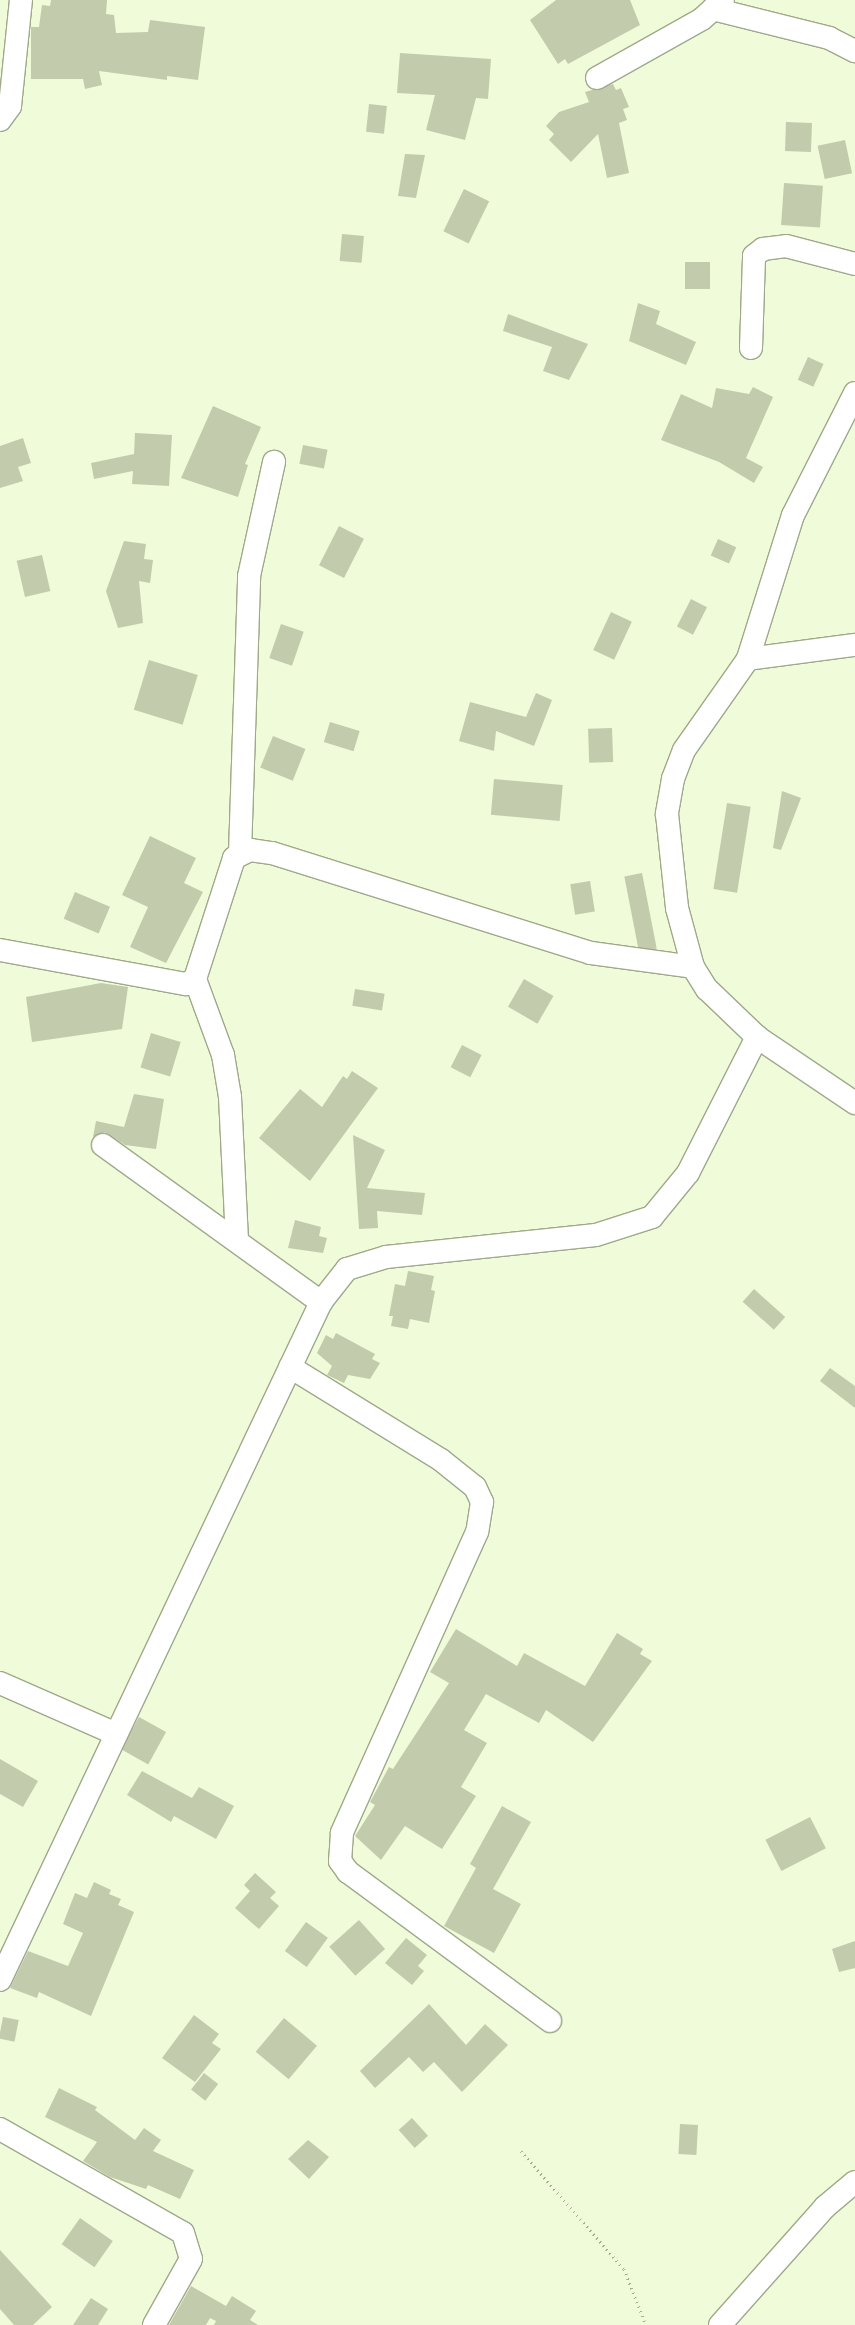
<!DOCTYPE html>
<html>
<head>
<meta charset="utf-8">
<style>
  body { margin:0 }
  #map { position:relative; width:855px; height:2325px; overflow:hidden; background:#f0fbda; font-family:"IBM Plex Sans",sans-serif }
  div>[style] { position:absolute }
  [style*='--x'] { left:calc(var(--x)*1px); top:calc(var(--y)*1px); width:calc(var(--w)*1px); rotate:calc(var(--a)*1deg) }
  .building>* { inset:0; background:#c2ccad; transform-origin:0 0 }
  .path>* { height:3px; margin-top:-1.5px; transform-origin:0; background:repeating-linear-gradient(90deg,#a4ac93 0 1px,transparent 0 5px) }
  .roads { filter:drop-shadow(1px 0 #9fa98a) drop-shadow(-1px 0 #9fa98a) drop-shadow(0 1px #9fa98a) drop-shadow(0 -1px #9fa98a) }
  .minor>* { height:22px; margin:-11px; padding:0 11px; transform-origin:11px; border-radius:11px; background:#fff }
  span { translate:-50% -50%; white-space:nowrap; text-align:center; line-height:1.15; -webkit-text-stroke:5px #fff; paint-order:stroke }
</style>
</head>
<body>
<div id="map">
  <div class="building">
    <div style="clip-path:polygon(51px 0,107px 0,106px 14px,114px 15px,116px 33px,148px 32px,150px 20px,205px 27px,198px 80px,167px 76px,167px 80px,99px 71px,102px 85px,85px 89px,83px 79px,31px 79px,31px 27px,39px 27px,42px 5px,50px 6px)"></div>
    <div style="clip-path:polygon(556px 0,630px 0,640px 25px,568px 64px,565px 59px,558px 64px,530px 20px)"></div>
    <div style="clip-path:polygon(400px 53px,491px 59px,488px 99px,476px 98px,465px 140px,426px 130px,435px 95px,397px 93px)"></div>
    <div style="clip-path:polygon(613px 84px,616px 90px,621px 88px,629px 107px,623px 109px,627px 120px,619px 123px,629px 173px,607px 178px,598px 134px,571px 162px,549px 140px,554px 134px,546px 126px,559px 112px,589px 102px,585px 92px)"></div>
    <div style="left:369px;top:104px;width:18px;height:28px;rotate:6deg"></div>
    <div style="left:786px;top:122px;width:26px;height:29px;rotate:2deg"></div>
    <div style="left:845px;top:140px;width:34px;height:28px;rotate:78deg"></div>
    <div style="clip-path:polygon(405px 154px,425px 155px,416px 198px,398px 196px)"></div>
    <div style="left:784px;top:183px;width:39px;height:42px;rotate:4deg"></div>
    <div style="left:464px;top:189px;width:28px;height:47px;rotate:26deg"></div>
    <div style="left:342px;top:234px;width:22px;height:27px;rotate:5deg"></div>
    <div style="left:685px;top:262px;width:25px;height:27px"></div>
    <div style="clip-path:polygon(638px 303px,660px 311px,656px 324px,696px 342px,686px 365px,629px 341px)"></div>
    <div style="clip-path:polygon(508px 314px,588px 344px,569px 380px,543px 371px,552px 347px,503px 331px)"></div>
    <div style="left:808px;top:357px;width:17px;height:25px;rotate:24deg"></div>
    <div style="clip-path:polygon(753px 387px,773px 397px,746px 458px,763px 467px,754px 483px,719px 462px,661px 440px,681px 394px,712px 408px,716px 388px,749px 394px)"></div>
    <div style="clip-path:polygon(213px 406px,261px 427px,245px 464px,248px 465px,238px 497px,181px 478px)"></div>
    <div style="clip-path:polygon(135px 433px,172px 435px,169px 486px,132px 484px,133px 471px,94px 479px,91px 463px,134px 454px)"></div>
    <div style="clip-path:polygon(23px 438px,31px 463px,18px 467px,23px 481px,0 488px,0 446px)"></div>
    <div style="left:303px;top:445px;width:25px;height:19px;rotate:11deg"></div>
    <div style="left:339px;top:526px;width:28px;height:44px;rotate:27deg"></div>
    <div style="left:718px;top:539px;width:20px;height:18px;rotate:24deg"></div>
    <div style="clip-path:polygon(124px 541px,146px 544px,144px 559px,153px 560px,150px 583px,139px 581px,143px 623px,118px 628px,106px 591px)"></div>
    <div style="left:42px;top:555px;width:37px;height:26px;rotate:77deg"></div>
    <div style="left:691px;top:599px;width:18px;height:31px;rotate:27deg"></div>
    <div style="left:611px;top:612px;width:23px;height:42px;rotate:25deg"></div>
    <div style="left:281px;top:624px;width:24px;height:36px;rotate:19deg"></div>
    <div style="left:149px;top:660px;width:51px;height:52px;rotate:17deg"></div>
    <div style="clip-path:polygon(536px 693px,552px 700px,534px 746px,496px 731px,494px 751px,459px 741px,470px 702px,526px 717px)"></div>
    <div style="left:330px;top:722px;width:31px;height:21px;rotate:17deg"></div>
    <div style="left:612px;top:728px;width:34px;height:24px;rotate:88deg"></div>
    <div style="left:273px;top:736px;width:35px;height:34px;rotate:22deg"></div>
    <div style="left:494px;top:779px;width:69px;height:36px;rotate:5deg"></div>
    <div style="clip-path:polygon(782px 791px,801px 798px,781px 850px,773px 848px)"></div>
    <div style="left:727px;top:803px;width:24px;height:87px;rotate:9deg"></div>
    <div style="clip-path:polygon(150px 836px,196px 858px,184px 883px,203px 892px,166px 963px,130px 947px,148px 907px,122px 895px)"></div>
    <div style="left:642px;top:873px;width:77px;height:18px;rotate:79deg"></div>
    <div style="left:590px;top:881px;width:31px;height:20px;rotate:81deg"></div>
    <div style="left:75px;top:892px;width:38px;height:29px;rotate:23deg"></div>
    <div style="left:524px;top:979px;width:34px;height:32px;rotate:30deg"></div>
    <div style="clip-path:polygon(101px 983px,128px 987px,122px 1029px,32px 1042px,26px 997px)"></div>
    <div style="left:355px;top:989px;width:30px;height:17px;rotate:9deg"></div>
    <div style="left:151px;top:1033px;width:31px;height:36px;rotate:17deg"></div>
    <div style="left:462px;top:1045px;width:22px;height:25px;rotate:27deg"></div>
    <div style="clip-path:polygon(352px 1071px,378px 1088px,310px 1181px,259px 1138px,300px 1089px,322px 1107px,343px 1076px,347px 1079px)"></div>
    <div style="clip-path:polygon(134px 1094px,164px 1099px,156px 1149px,125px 1145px,105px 1132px,93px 1137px,96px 1121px,124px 1127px)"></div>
    <div style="clip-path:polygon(353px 1135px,385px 1150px,367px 1188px,425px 1193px,422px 1215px,377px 1211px,378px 1228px,359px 1229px)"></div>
    <div style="clip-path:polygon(295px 1220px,321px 1227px,319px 1236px,327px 1238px,323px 1253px,288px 1248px)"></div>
    <div style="clip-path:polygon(408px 1271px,434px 1276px,431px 1290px,435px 1291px,429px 1323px,410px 1319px,408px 1329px,391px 1326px,393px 1316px,389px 1316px,395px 1284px,405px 1286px)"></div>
    <div style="left:754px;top:1289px;width:42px;height:17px;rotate:42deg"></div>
    <div style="clip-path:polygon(336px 1333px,375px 1354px,372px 1359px,380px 1363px,370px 1379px,348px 1375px,344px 1383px,327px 1375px,332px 1366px,317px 1353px,326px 1335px,333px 1339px)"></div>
    <div style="clip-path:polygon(830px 1368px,855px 1386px,855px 1408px,820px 1381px)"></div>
    <div style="clip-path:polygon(456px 1629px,517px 1666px,524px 1653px,585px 1686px,617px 1633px,643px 1649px,640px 1654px,652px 1661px,593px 1742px,546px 1710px,539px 1723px,486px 1694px,464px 1730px,487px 1743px,461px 1787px,476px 1796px,442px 1849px,405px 1826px,381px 1860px,355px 1836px,375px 1805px,370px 1802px,389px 1767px,393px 1769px,449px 1683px,430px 1672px)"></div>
    <div style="left:139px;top:1717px;width:31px;height:37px;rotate:29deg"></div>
    <div style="clip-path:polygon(0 1759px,38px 1781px,23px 1807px,0 1794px)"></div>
    <div style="clip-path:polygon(142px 1771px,192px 1798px,199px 1787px,234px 1806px,216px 1839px,174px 1816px,171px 1822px,127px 1795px)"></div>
    <div style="clip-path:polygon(502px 1806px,531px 1822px,493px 1889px,521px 1904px,494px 1953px,444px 1926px,476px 1868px,470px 1864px)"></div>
    <div style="left:810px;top:1817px;width:35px;height:50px;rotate:63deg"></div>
    <div style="clip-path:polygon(255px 1873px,276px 1892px,270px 1898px,279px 1906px,259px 1929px,235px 1908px,250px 1891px,244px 1885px)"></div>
    <div style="clip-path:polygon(94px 1882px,111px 1890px,109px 1894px,121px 1899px,118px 1905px,134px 1912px,91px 2016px,39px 1992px,37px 1998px,10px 1988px,28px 1951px,68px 1966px,83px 1933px,63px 1924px,75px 1893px,87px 1898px)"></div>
    <div style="left:359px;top:1920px;width:39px;height:40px;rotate:48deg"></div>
    <div style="left:306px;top:1922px;width:27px;height:36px;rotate:36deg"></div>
    <div style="clip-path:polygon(406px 1938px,427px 1955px,418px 1966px,424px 1971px,412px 1985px,385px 1963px)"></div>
    <div style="clip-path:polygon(855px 1941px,855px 1968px,839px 1972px,832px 1949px)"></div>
    <div style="clip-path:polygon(429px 2004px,466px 2045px,485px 2024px,508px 2045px,462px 2092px,434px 2062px,423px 2072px,409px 2057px,375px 2088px,360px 2071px)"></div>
    <div style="clip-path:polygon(194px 2015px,219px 2034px,212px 2043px,221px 2049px,195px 2082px,162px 2058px)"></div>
    <div style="left:3px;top:2017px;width:16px;height:22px;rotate:11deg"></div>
    <div style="left:284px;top:2018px;width:43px;height:44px;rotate:40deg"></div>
    <div style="left:204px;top:2073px;width:18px;height:21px;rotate:38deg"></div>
    <div style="clip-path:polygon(59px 2088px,97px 2107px,95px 2110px,135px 2140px,144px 2128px,161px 2140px,153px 2151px,194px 2170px,180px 2199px,148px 2185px,146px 2189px,110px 2177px,83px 2161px,97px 2142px,45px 2117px)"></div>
    <div style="left:412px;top:2118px;width:24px;height:18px;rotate:48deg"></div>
    <div style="left:680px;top:2124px;width:18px;height:30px;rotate:3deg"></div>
    <div style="clip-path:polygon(308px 2140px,329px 2157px,309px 2179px,288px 2159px)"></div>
    <div style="left:80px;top:2218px;width:40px;height:32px;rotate:35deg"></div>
    <div style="clip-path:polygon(0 2250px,52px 2307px,33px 2325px,14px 2325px,0 2309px)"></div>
    <div style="clip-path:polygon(191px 2286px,226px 2306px,232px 2296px,256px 2311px,250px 2320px,258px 2325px,214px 2325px,216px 2321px,210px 2318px,206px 2325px,169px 2325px)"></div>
    <div style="clip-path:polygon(91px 2298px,108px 2309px,98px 2325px,73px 2325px)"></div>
  </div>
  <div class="path">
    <div style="--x:521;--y:2151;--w:157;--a:48.9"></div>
    <div style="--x:624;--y:2269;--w:60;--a:68.6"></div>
  </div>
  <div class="roads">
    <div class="minor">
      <div style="--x:713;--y:9;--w:120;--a:14"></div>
      <div style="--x:829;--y:38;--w:29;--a:27"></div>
      <div style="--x:597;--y:78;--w:120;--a:-29.3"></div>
      <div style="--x:702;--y:19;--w:28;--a:-42"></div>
      <div style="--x:0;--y:120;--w:17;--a:-54"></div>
      <div style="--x:10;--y:106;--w:107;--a:-84.1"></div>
      <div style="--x:751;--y:348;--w:92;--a:-88.1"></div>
      <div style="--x:754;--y:256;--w:11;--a:-38"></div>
      <div style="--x:763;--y:249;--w:23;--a:-7"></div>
      <div style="--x:786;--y:246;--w:71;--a:14.6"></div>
      <div style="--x:855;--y:393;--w:137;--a:116.9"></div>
      <div style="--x:793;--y:515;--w:151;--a:107.4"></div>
      <div style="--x:748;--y:659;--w:111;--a:125.1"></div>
      <div style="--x:684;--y:750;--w:31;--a:111"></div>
      <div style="--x:673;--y:779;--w:36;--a:100"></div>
      <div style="--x:667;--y:814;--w:95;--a:83.9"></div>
      <div style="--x:677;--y:908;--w:61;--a:74.8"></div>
      <div style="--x:693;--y:967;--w:26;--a:58"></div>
      <div style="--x:707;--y:989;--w:69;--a:43.8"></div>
      <div style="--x:757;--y:1037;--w:118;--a:34"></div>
      <div style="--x:748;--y:659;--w:108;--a:-7.5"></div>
      <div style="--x:240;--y:853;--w:277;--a:-88.1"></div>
      <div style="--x:249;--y:576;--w:117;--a:-77.6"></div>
      <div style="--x:0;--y:950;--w:189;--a:10.4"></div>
      <div style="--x:186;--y:984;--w:10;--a:-29"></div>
      <div style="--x:195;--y:979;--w:127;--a:-72.1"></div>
      <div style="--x:234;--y:858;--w:18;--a:-27"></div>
      <div style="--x:250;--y:850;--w:22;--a:8"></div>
      <div style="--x:272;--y:853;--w:334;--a:17.4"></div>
      <div style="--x:591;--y:953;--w:103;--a:7.8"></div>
      <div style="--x:195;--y:979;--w:81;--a:69.8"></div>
      <div style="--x:223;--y:1055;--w:43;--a:80.5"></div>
      <div style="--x:230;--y:1097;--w:144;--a:87.2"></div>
      <div style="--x:103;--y:1145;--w:269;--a:35.8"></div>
      <div style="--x:290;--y:1367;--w:177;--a:31.6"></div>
      <div style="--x:441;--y:1460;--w:43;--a:38.5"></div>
      <div style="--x:475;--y:1487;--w:17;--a:65"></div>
      <div style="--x:482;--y:1502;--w:30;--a:99"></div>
      <div style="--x:477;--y:1532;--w:330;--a:114.2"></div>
      <div style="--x:342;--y:1833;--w:28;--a:94"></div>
      <div style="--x:340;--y:1861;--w:14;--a:54"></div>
      <div style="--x:348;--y:1872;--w:251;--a:36.4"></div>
      <div style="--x:0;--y:1683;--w:124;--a:23.7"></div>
      <div style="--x:0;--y:1980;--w:750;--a:-64.66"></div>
      <div style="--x:321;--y:1302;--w:42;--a:-51.8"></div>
      <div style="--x:347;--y:1269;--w:41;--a:-17.1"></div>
      <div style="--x:386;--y:1257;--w:211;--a:-6"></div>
      <div style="--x:596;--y:1235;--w:59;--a:-17.8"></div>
      <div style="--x:652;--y:1217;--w:57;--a:-50.7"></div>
      <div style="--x:688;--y:1173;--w:153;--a:-63.1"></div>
      <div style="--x:0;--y:2129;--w:210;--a:29.6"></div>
      <div style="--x:183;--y:2233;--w:27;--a:73"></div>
      <div style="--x:191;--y:2259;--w:76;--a:119.3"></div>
      <div style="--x:720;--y:2325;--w:158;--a:-48.3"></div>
      <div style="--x:825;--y:2207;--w:39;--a:-40"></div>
    </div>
  </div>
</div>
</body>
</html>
